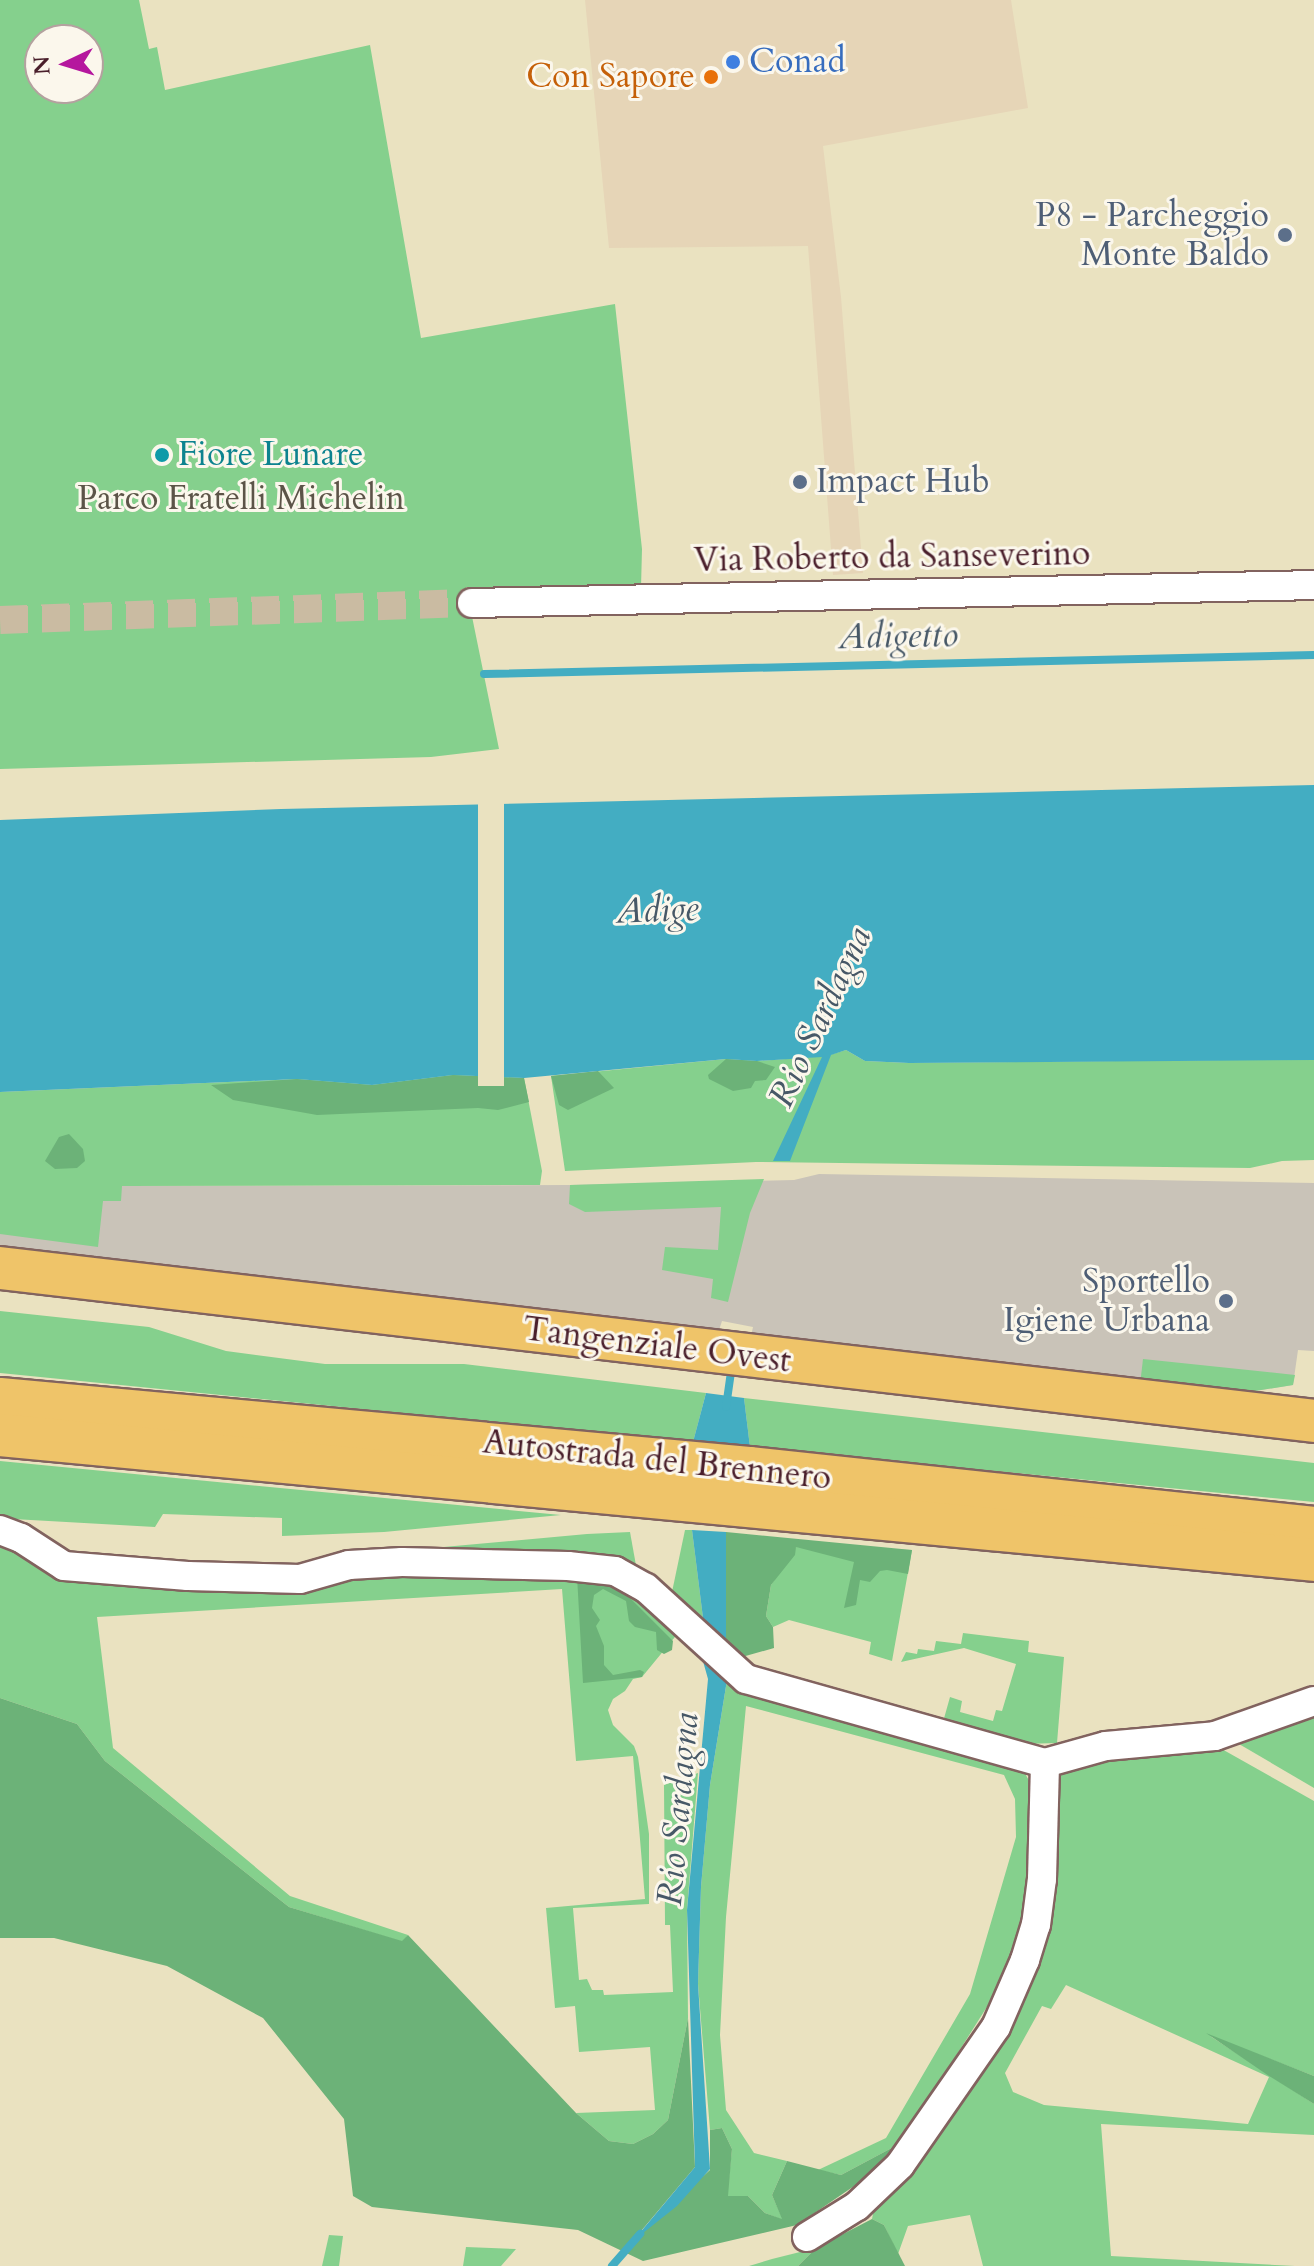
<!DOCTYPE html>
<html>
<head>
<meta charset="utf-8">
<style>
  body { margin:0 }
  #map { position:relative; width:1314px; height:2266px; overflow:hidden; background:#eae2c0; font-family:Cardo,serif }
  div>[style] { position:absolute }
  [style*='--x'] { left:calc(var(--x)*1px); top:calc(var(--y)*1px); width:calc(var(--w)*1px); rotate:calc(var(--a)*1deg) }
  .built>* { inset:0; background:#e6d5b7 }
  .industrial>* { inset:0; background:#c9c3b8 }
  .green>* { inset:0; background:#85d08d }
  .forest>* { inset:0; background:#6cb278 }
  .water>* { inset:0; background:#43adc2 }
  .pier>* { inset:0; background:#eae2c0; transform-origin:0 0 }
  .stream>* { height:8px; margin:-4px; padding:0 4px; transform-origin:4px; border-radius:4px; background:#43adc2 }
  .minor-tunnel>* { height:28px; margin-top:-14px; transform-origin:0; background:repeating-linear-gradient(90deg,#cabba2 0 28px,transparent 0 42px) }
  .roads { filter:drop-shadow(2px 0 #82635f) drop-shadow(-2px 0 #82635f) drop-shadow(0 2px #82635f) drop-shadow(0 -2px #82635f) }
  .minor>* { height:28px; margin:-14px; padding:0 14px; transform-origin:14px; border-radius:14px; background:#fff }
  .highway>* { height:42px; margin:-21px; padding:0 21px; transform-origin:21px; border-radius:21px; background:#efc469 }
  .dots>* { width:22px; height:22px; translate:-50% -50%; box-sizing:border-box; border:4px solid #fbf7ec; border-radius:50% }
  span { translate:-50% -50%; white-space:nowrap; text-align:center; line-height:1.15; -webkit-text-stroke:6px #fbf7ec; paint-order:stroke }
  .shop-label { font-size:34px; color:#366cbe }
  .left { translate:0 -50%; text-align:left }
  .food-label { font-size:34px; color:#c56008 }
  .right { translate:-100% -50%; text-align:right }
  .service-label { font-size:34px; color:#4e5e75 }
  .culture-label { font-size:34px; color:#0d838f }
  .park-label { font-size:34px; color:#5c5448 }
  .street-label { font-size:34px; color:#4a1f2b }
  .water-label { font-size:36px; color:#475867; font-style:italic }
  .north { position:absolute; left:24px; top:24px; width:80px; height:80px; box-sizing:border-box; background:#fbf7ec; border:2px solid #b4a19f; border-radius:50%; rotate:266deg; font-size:22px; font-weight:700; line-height:32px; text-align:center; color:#4a1f2b }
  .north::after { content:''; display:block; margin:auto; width:28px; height:36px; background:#b5179e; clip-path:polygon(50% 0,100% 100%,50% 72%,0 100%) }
</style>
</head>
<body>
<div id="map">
  <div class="built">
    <div style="clip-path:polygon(585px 0,1011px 0,1028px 108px,823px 146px,841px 297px,863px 573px,833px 575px,808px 246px,609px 248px)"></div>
  </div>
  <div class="industrial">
    <div style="clip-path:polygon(819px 1174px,1314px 1183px,1314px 1351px,1298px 1350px,1293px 1385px,1228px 1395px,750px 1341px,753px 1327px,722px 1321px,718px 1333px,0 1249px,0 1181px,122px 1186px,570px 1185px,794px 1180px)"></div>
  </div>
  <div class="green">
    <div style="clip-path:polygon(evenodd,0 0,139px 0,149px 49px,157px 47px,165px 90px,370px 45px,421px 338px,615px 304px,642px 549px,641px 588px,466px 587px,499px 749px,431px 757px,0 769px,0 0,40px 40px,88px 40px,88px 88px,40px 88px,40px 40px)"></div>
    <div style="clip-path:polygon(846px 1050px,865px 1061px,909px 1063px,1314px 1059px,1314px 1160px,1282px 1161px,1250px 1168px,756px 1162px,565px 1171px,551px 1076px,726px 1059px,757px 1061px,826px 1056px)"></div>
    <div style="clip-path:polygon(453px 1075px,524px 1078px,542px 1171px,540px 1185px,122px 1186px,121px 1201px,103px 1201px,98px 1247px,0 1234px,0 1092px,297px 1079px,372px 1085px)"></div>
    <div style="clip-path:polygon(764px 1179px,750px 1213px,728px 1302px,711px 1298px,713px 1279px,662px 1270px,665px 1247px,718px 1250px,721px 1207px,585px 1212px,569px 1204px,570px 1185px)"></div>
    <div style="clip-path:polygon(0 1311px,149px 1327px,226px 1351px,325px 1364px,464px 1364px,706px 1393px,693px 1442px,0 1373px)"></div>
    <div style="clip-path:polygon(1143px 1359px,1295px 1375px,1293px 1385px,1243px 1393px,1140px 1385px)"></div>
    <div style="clip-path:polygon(744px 1398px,1314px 1463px,1314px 1502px,750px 1447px)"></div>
    <div style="clip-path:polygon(0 1461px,561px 1515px,384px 1532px,282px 1536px,282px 1518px,163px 1514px,155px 1527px,13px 1519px,0 1514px)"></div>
    <div style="clip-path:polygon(685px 1530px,692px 1530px,703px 1618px,672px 1592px)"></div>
    <div style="clip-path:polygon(630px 1532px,637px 1571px,377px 1553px,587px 1534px)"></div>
    <div style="clip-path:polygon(0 1545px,70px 1581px,88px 1584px,92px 1577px,358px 1571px,536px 1574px,622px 1584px,679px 1632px,642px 1677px,633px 1679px,625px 1691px,613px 1699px,608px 1710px,613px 1725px,634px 1746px,638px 1757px,649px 1834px,649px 1904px,573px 1908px,579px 1980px,587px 1979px,592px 1990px,603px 1990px,604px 1995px,673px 1992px,670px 1925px,665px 1925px,664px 1785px,698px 1773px,687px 1910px,688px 2018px,668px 2120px,653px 2134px,633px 2144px,609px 2141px,576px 2113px,655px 2110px,650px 2047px,579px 2052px,575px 2006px,555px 2008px,546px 1908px,645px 1899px,633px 1756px,576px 1761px,562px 1589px,97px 1617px,113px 1748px,290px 1896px,408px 1935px,403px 1942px,289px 1907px,105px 1761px,77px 1724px,0 1698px)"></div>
    <div style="clip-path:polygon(796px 1547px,912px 1550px,892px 1661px,869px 1654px,871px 1642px,789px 1620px,773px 1627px,766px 1616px,771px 1585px)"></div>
    <div style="clip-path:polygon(963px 1633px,1029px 1641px,1028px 1652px,1064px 1657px,1057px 1743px,1023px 1744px,943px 1722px,950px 1697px,962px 1701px,960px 1712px,993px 1721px,996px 1710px,1002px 1711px,1016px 1664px,964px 1648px,901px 1662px,906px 1652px,917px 1654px,918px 1649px,934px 1651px,936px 1641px,961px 1644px)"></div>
    <div style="clip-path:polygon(727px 1680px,1023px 1770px,1031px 1784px,1032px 1839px,1020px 1939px,1002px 1983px,901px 2143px,841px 2175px,818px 2170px,886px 2138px,970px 1994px,1016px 1837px,1015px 1799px,1004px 1775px,746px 1706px,726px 1917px,720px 2035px,726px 2110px,754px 2153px,787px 2161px,772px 2195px,783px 2220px,765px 2213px,748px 2196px,727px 2196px,732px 2149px,722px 2128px,710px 2130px,698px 1984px,701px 1887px,710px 1785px)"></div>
    <div style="clip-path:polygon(1314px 1710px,1314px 1788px,1239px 1744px)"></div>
    <div style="clip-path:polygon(evenodd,1220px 1748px,1314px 1801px,1314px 2076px,1210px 2036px,1314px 2104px,1314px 2135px,1101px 2124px,1111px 2256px,1295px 2266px,983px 2266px,970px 2215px,908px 2226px,898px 2254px,884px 2225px,872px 2219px,875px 2204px,914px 2170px,965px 2100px,1010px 2020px,1057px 1777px,1062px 1768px,1067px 1763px,1220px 1748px,1066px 1985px,1269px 2077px,1248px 2124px,1044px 2105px,1013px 2092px,1005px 2073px,1042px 2006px,1051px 2009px,1066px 1985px)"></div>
    <div style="clip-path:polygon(329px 2235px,343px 2236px,339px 2266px,322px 2266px)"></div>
    <div style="clip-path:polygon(466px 2247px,516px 2249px,501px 2266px,463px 2266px)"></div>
    <div style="clip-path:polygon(816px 2248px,798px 2266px,749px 2266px,772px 2259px)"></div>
  </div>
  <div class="forest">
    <div style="clip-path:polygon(726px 1059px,757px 1061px,775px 1067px,766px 1080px,755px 1081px,751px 1088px,733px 1091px,709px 1079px,708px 1075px)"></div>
    <div style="clip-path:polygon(598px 1071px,614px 1088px,568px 1110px,559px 1105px,551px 1076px)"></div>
    <div style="clip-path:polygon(453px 1075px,524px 1078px,529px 1102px,498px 1110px,478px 1108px,317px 1115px,233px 1100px,211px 1085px,297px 1079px,372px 1085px)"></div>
    <div style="clip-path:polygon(69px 1134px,83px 1149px,85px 1161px,77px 1168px,55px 1169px,45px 1161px,59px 1137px)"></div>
    <div style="clip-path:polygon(726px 1532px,912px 1550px,908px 1574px,887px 1570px,880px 1571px,870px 1582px,860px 1580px,856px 1605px,844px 1608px,854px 1562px,796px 1547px,795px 1555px,771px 1585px,766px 1616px,773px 1627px,774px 1648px,742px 1657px,726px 1640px)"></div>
    <div style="clip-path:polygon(577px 1576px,611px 1584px,628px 1596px,673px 1641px,672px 1650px,664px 1654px,657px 1650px,656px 1632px,635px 1627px,629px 1621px,626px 1601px,603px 1589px,594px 1595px,592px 1608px,600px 1620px,596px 1626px,604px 1646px,604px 1665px,613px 1675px,640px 1670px,644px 1672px,642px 1677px,583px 1683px)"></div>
    <div style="clip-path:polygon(0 1698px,77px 1724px,105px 1761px,289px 1907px,402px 1941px,408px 1935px,576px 2113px,609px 2141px,633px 2144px,653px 2134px,668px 2120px,688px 2018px,695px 2167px,636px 2237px,710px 2170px,710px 2130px,722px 2128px,732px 2149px,728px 2196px,748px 2196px,765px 2213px,782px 2219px,772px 2195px,787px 2161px,841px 2175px,901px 2143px,860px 2182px,797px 2225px,643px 2261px,578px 2230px,372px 2207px,353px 2196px,344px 2119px,263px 2018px,167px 1966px,54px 1938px,0 1938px)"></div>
    <div style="clip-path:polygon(1206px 2033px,1314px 2076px,1314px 2104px,1269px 2076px)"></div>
    <div style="clip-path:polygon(872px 2219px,884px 2225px,905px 2266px,798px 2266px,816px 2248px)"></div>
  </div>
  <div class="water">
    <div style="clip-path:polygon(1314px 785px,1314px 1060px,909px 1063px,865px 1061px,846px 1050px,831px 1055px,790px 1161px,773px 1161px,822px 1057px,757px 1061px,726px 1059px,524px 1078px,453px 1075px,372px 1085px,297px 1079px,0 1092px,0 820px,281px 809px)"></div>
    <div style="clip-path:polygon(706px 1393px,744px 1398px,750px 1447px,693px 1442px)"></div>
    <div style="clip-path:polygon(692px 1530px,726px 1532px,726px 1640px,703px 1618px)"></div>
    <div style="clip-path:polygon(701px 1654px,727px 1680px,710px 1785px,701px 1887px,698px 1984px,710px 2169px,677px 2206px,633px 2241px,695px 2167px,687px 1910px,708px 1679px)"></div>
  </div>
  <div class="pier">
    <div style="left:478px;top:800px;width:26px;height:286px"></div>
  </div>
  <div class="stream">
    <div style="--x:484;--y:674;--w:830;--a:-1.31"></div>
    <div style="--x:726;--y:1407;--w:42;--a:-81.9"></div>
    <div style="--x:612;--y:2266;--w:43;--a:-48.8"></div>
  </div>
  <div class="minor-tunnel">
    <div style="--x:0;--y:620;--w:472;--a:-2.1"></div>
  </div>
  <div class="roads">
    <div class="minor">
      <div style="--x:472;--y:603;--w:842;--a:-1.22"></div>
      <div style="--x:0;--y:1530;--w:22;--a:21"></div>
      <div style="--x:21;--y:1538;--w:51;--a:33.1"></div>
      <div style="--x:64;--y:1566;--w:124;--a:4.6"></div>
      <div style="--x:188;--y:1576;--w:112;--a:1.5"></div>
      <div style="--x:300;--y:1579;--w:51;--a:-15.9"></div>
      <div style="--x:349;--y:1565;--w:53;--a:-3.2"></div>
      <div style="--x:402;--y:1562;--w:166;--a:1.4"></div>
      <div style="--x:568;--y:1566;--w:47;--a:6.1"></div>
      <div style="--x:615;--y:1571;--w:35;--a:29"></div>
      <div style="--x:646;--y:1588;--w:135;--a:42.3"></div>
      <div style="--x:746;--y:1679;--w:311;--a:15.7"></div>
      <div style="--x:1045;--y:1763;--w:63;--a:-15.6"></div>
      <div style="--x:1106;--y:1746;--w:109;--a:-5.2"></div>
      <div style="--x:1215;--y:1736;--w:105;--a:-19.5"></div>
      <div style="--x:807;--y:2237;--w:59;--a:-31.8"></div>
      <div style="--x:857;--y:2206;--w:59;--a:-43.6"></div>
      <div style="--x:900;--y:2165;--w:168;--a:-55.2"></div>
      <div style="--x:996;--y:2027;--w:73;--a:-66.6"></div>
      <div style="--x:1025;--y:1960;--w:37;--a:-73"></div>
      <div style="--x:1036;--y:1925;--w:46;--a:-82.6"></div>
      <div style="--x:1042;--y:1879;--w:116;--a:-88.5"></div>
    </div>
    <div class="highway">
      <div style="--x:0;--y:1268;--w:1323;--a:6.64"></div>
      <div style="--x:0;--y:1399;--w:752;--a:5.26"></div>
      <div style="--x:749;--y:1468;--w:568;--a:6.06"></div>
      <div style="--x:0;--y:1435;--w:1320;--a:5.43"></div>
    </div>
  </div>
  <div class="dots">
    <div style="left:733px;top:62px;background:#3f7fe0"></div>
    <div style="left:711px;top:77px;background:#e8710a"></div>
    <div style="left:1285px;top:235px;background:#5c6f8a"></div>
    <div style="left:162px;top:455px;background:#0f9aa8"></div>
    <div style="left:800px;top:482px;background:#5c6f8a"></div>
    <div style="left:1226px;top:1301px;background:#5c6f8a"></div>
  </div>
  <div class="shop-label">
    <span class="left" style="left:749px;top:62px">Conad</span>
  </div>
  <div class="food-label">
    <span class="right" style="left:695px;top:77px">Con Sapore</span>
  </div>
  <div class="service-label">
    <span class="right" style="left:1269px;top:235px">P8 - Parcheggio<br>Monte Baldo</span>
    <span class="left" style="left:816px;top:482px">Impact Hub</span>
    <span class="right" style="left:1210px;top:1301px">Sportello<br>Igiene Urbana</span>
  </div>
  <div class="culture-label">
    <span class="left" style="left:178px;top:455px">Fiore Lunare</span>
  </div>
  <div class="park-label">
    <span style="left:241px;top:499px">Parco Fratelli Michelin</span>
  </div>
  <div class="street-label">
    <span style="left:892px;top:557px;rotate:-1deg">Via Roberto da Sanseverino</span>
    <span style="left:657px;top:1345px;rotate:7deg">Tangenziale Ovest</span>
    <span style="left:657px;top:1460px;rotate:6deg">Autostrada del Brennero</span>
  </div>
  <div class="water-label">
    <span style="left:898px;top:636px;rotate:-1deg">Adigetto</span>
    <span style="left:657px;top:910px;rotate:-2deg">Adige</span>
    <span style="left:820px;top:1017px;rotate:-65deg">Rio Sardagna</span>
    <span style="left:678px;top:1809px;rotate:-85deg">Rio Sardagna</span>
  </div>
  <div class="north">N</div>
</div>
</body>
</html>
